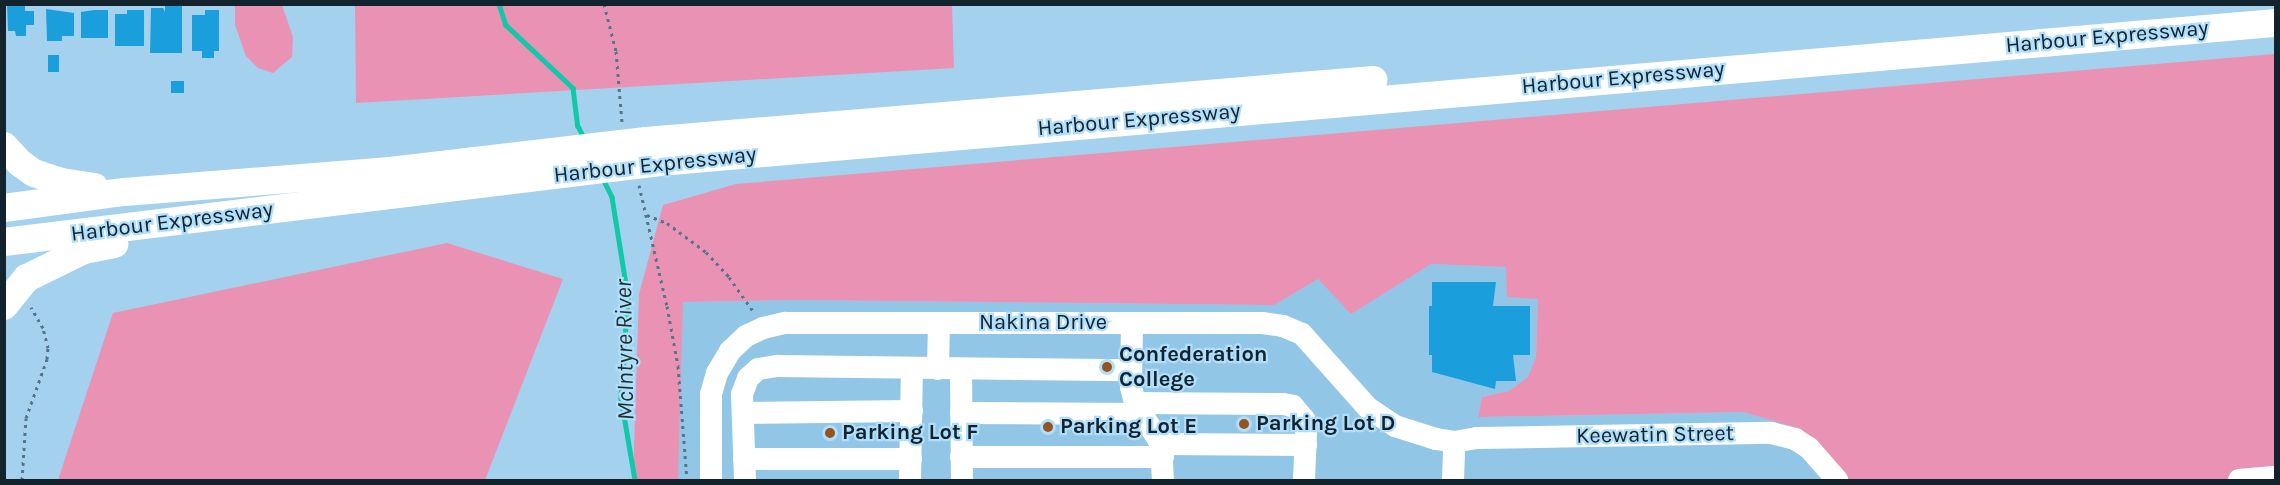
<!DOCTYPE html>
<html>
<head>
<meta charset="utf-8">
<style>
  body { margin:0 }
  #map { position:relative; width:2280px; height:485px; overflow:hidden; background:#a4d1ed; font-family:Karla,sans-serif }
  div>[style] { position:absolute }
  [style*='--x'] { left:calc(var(--x)*1px); top:calc(var(--y)*1px); width:calc(var(--w)*1px); rotate:calc(var(--a)*1deg) }
  .built>* { inset:0; background:#92c6e7 }
  .green>* { inset:0; background:#ea92b3 }
  .stream>* { height:4.5px; margin:-2.25px; padding:0 2.25px; transform-origin:2.25px; border-radius:2.25px; background:#11c8a9 }
  .building>* { inset:0; background:#1a9fdc; transform-origin:0 0 }
  .path>* { height:3px; margin-top:-1.5px; transform-origin:0; background:repeating-linear-gradient(90deg,#577588 0 3px,transparent 0 7.5px) }
  .minor>* { height:22px; margin:-11px; padding:0 11px; transform-origin:11px; border-radius:11px; background:#fff }
  .major>* { height:28px; margin:-14px; padding:0 14px; transform-origin:14px; border-radius:14px; background:#fff }
  .dots>* { width:16px; height:16px; translate:-50% -50%; box-sizing:border-box; border:3px solid #b1defa; border-radius:50% }
  span { translate:-50% -50%; white-space:nowrap; text-align:center; line-height:1.15; -webkit-text-stroke:4.5px #b1defa; paint-order:stroke }
  .street-label { font-size:22px; color:#12232e }
  .poi-label { font-size:22px; color:#12232e; font-weight:700 }
  .left { translate:0 -50%; text-align:left }
  .water-label { font-size:24px; color:#1a332d; font-style:italic }
  .frame { position:absolute; inset:0; border:6px solid #12232e; pointer-events:none }
</style>
</head>
<body>
<div id="map">
  <div class="built">
    <div style="clip-path:polygon(1431px 264px,1506px 267px,1538px 299px,1536px 357px,1528px 377px,1509px 391px,1482px 397px,1478px 417px,1743px 412px,1801px 429px,1831px 480px,678px 480px,682px 302px,797px 300px,1274px 305px,1318px 279px,1351px 313px)"></div>
  </div>
  <div class="green">
    <div style="clip-path:polygon(235px 4px,282px 5px,293px 37px,292px 57px,273px 73px,258px 68px,246px 56px,235px 25px)"></div>
    <div style="clip-path:polygon(355px 5px,952px 5px,954px 68px,356px 103px)"></div>
    <div style="clip-path:polygon(2275px 54px,2275px 480px,1831px 480px,1801px 429px,1743px 412px,1478px 417px,1482px 397px,1509px 391px,1528px 377px,1536px 357px,1538px 299px,1507px 297px,1506px 267px,1431px 264px,1351px 314px,1318px 279px,1274px 305px,797px 300px,683px 302px,678px 480px,633px 480px,639px 294px,663px 205px,736px 184px)"></div>
    <div style="clip-path:polygon(447px 243px,563px 279px,485px 480px,58px 480px,113px 313px)"></div>
  </div>
  <div class="stream">
    <div style="--x:499;--y:4;--w:22;--a:72"></div>
    <div style="--x:506;--y:25;--w:92;--a:43.2"></div>
    <div style="--x:573;--y:88;--w:38;--a:83"></div>
    <div style="--x:578;--y:126;--w:13;--a:63"></div>
    <div style="--x:603;--y:179;--w:20;--a:63"></div>
    <div style="--x:612;--y:197;--w:101;--a:80.9"></div>
    <div style="--x:628;--y:297;--w:101;--a:94"></div>
    <div style="--x:621;--y:398;--w:83;--a:80.3"></div>
  </div>
  <div class="building">
    <div style="clip-path:polygon(7px 4px,25px 4px,25px 11px,34px 11px,34px 25px,26px 25px,26px 36px,16px 36px,15px 31px,8px 31px)"></div>
    <div style="clip-path:polygon(165px 6px,182px 6px,182px 53px,150px 53px,151px 8px,163px 8px,165px 12px)"></div>
    <div style="clip-path:polygon(46px 9px,74px 13px,74px 36px,62px 36px,62px 41px,47px 41px)"></div>
    <div style="clip-path:polygon(94px 10px,108px 10px,108px 38px,81px 38px,81px 12px)"></div>
    <div style="clip-path:polygon(127px 10px,144px 10px,144px 46px,115px 46px,115px 14px,127px 14px)"></div>
    <div style="clip-path:polygon(205px 10px,219px 10px,219px 51px,214px 51px,214px 58px,202px 58px,202px 51px,192px 51px,192px 15px,205px 15px)"></div>
    <div style="left:48px;top:55px;width:11px;height:17px"></div>
    <div style="left:171px;top:81px;width:13px;height:12px"></div>
    <div style="clip-path:polygon(1432px 282px,1496px 282px,1493px 306px,1530px 306px,1530px 355px,1513px 355px,1516px 381px,1496px 381px,1495px 389px,1432px 372px,1432px 355px,1429px 355px,1429px 306px,1432px 306px)"></div>
  </div>
  <div class="path">
    <div style="--x:604;--y:4;--w:49;--a:75.7"></div>
    <div style="--x:616;--y:51;--w:72;--a:85.2"></div>
    <div style="--x:639;--y:185;--w:124;--a:77"></div>
    <div style="--x:667;--y:306;--w:61;--a:79.6"></div>
    <div style="--x:678;--y:366;--w:114;--a:85.5"></div>
    <div style="--x:647;--y:215;--w:22;--a:22"></div>
    <div style="--x:667;--y:223;--w:49;--a:36.6"></div>
    <div style="--x:706;--y:252;--w:34;--a:47"></div>
    <div style="--x:729;--y:277;--w:42;--a:54.8"></div>
    <div style="--x:22;--y:480;--w:62;--a:-86.3"></div>
    <div style="--x:26;--y:418;--w:63;--a:-70.4"></div>
    <div style="--x:47;--y:359;--w:11;--a:-85"></div>
    <div style="--x:48;--y:348;--w:21;--a:-104"></div>
    <div style="--x:43;--y:328;--w:24;--a:-120"></div>
  </div>
  <div class="minor">
    <div style="--x:1132;--y:324;--w:63;--a:90.9"></div>
    <div style="--x:1131;--y:387;--w:16;--a:76"></div>
    <div style="--x:1135;--y:403;--w:49;--a:57.6"></div>
    <div style="--x:1161;--y:444;--w:36;--a:87"></div>
    <div style="--x:938;--y:369;--w:46;--a:-88.8"></div>
    <div style="--x:961;--y:370;--w:110;--a:89.5"></div>
    <div style="--x:1135;--y:403;--w:148;--a:0.4"></div>
    <div style="--x:1283;--y:404;--w:10;--a:11"></div>
    <div style="--x:1293;--y:406;--w:17;--a:50"></div>
    <div style="--x:1304;--y:419;--w:13;--a:81"></div>
    <div style="--x:1306;--y:432;--w:48;--a:92.4"></div>
    <div style="--x:743;--y:413;--w:169;--a:-0.7"></div>
    <div style="--x:961;--y:413;--w:180;--a:0.3"></div>
    <div style="--x:1161;--y:444;--w:145;--a:0.4"></div>
    <div style="--x:961;--y:457;--w:202;--a:0"></div>
    <div style="--x:744;--y:459;--w:167;--a:0"></div>
    <div style="--x:711;--y:480;--w:86;--a:-90"></div>
    <div style="--x:711;--y:394;--w:22;--a:-74"></div>
    <div style="--x:717;--y:373;--w:26;--a:-59"></div>
    <div style="--x:730;--y:351;--w:22;--a:-43"></div>
    <div style="--x:746;--y:336;--w:19;--a:-25"></div>
    <div style="--x:763;--y:328;--w:23;--a:-13"></div>
    <div style="--x:785;--y:323;--w:477;--a:0"></div>
    <div style="--x:1262;--y:323;--w:21;--a:8"></div>
    <div style="--x:1283;--y:326;--w:21;--a:23"></div>
    <div style="--x:1302;--y:334;--w:98;--a:48.3"></div>
    <div style="--x:1367;--y:407;--w:34;--a:34"></div>
    <div style="--x:1395;--y:426;--w:43;--a:17.6"></div>
    <div style="--x:1436;--y:439;--w:18;--a:9"></div>
    <div style="--x:1454;--y:442;--w:23;--a:-10"></div>
    <div style="--x:1477;--y:438;--w:294;--a:-1"></div>
    <div style="--x:1771;--y:433;--w:25;--a:14"></div>
    <div style="--x:1795;--y:439;--w:17;--a:33"></div>
    <div style="--x:1809;--y:448;--w:43;--a:48.8"></div>
    <div style="--x:745;--y:480;--w:86;--a:-92"></div>
    <div style="--x:742;--y:394;--w:17;--a:-69"></div>
    <div style="--x:748;--y:378;--w:13;--a:-42"></div>
    <div style="--x:758;--y:369;--w:20;--a:-9"></div>
    <div style="--x:778;--y:366;--w:352;--a:0.7"></div>
    <div style="--x:910;--y:480;--w:111;--a:-89"></div>
    <div style="--x:1453;--y:480;--w:38;--a:-88"></div>
    <div style="--x:2239;--y:480;--w:37;--a:-5"></div>
  </div>
  <div class="major">
    <div style="--x:4;--y:146;--w:23;--a:47"></div>
    <div style="--x:20;--y:163;--w:17;--a:36"></div>
    <div style="--x:34;--y:173;--w:29;--a:18"></div>
    <div style="--x:62;--y:182;--w:33;--a:9"></div>
    <div style="--x:4;--y:208;--w:121;--a:-7.6"></div>
    <div style="--x:124;--y:192;--w:267;--a:-4.5"></div>
    <div style="--x:390;--y:171;--w:258;--a:-6.7"></div>
    <div style="--x:646;--y:141;--w:730;--a:-4.8"></div>
    <div style="--x:4;--y:242;--w:661;--a:-6.95"></div>
    <div style="--x:660;--y:162;--w:1622;--a:-4.92"></div>
    <div style="--x:4;--y:306;--w:36;--a:-51"></div>
    <div style="--x:27;--y:278;--w:64;--a:-26.2"></div>
    <div style="--x:84;--y:250;--w:31;--a:-11"></div>
  </div>
  <div class="dots">
    <div style="left:1107px;top:367px;background:#95541f"></div>
    <div style="left:1244px;top:424px;background:#95541f"></div>
    <div style="left:1048px;top:427px;background:#95541f"></div>
    <div style="left:830px;top:433px;background:#95541f"></div>
  </div>
  <div class="street-label">
    <span style="left:2107px;top:37px;rotate:-5deg">Harbour Expressway</span>
    <span style="left:1623px;top:78px;rotate:-5deg">Harbour Expressway</span>
    <span style="left:1139px;top:120px;rotate:-5deg">Harbour Expressway</span>
    <span style="left:655px;top:165px;rotate:-6deg">Harbour Expressway</span>
    <span style="left:172px;top:222px;rotate:-7deg">Harbour Expressway</span>
    <span style="left:1043px;top:323px">Nakina Drive</span>
    <span style="left:1655px;top:435px;rotate:-1deg">Keewatin Street</span>
  </div>
  <div class="poi-label">
    <span class="left" style="left:1119px;top:367px">Confederation<br>College</span>
    <span class="left" style="left:1256px;top:424px">Parking Lot D</span>
    <span class="left" style="left:1060px;top:427px">Parking Lot E</span>
    <span class="left" style="left:842px;top:433px">Parking Lot F</span>
  </div>
  <div class="water-label">
    <span style="left:625px;top:350px;rotate:-91deg">McIntyre River</span>
  </div>
  <div class="frame"></div>
</div>
</body>
</html>
